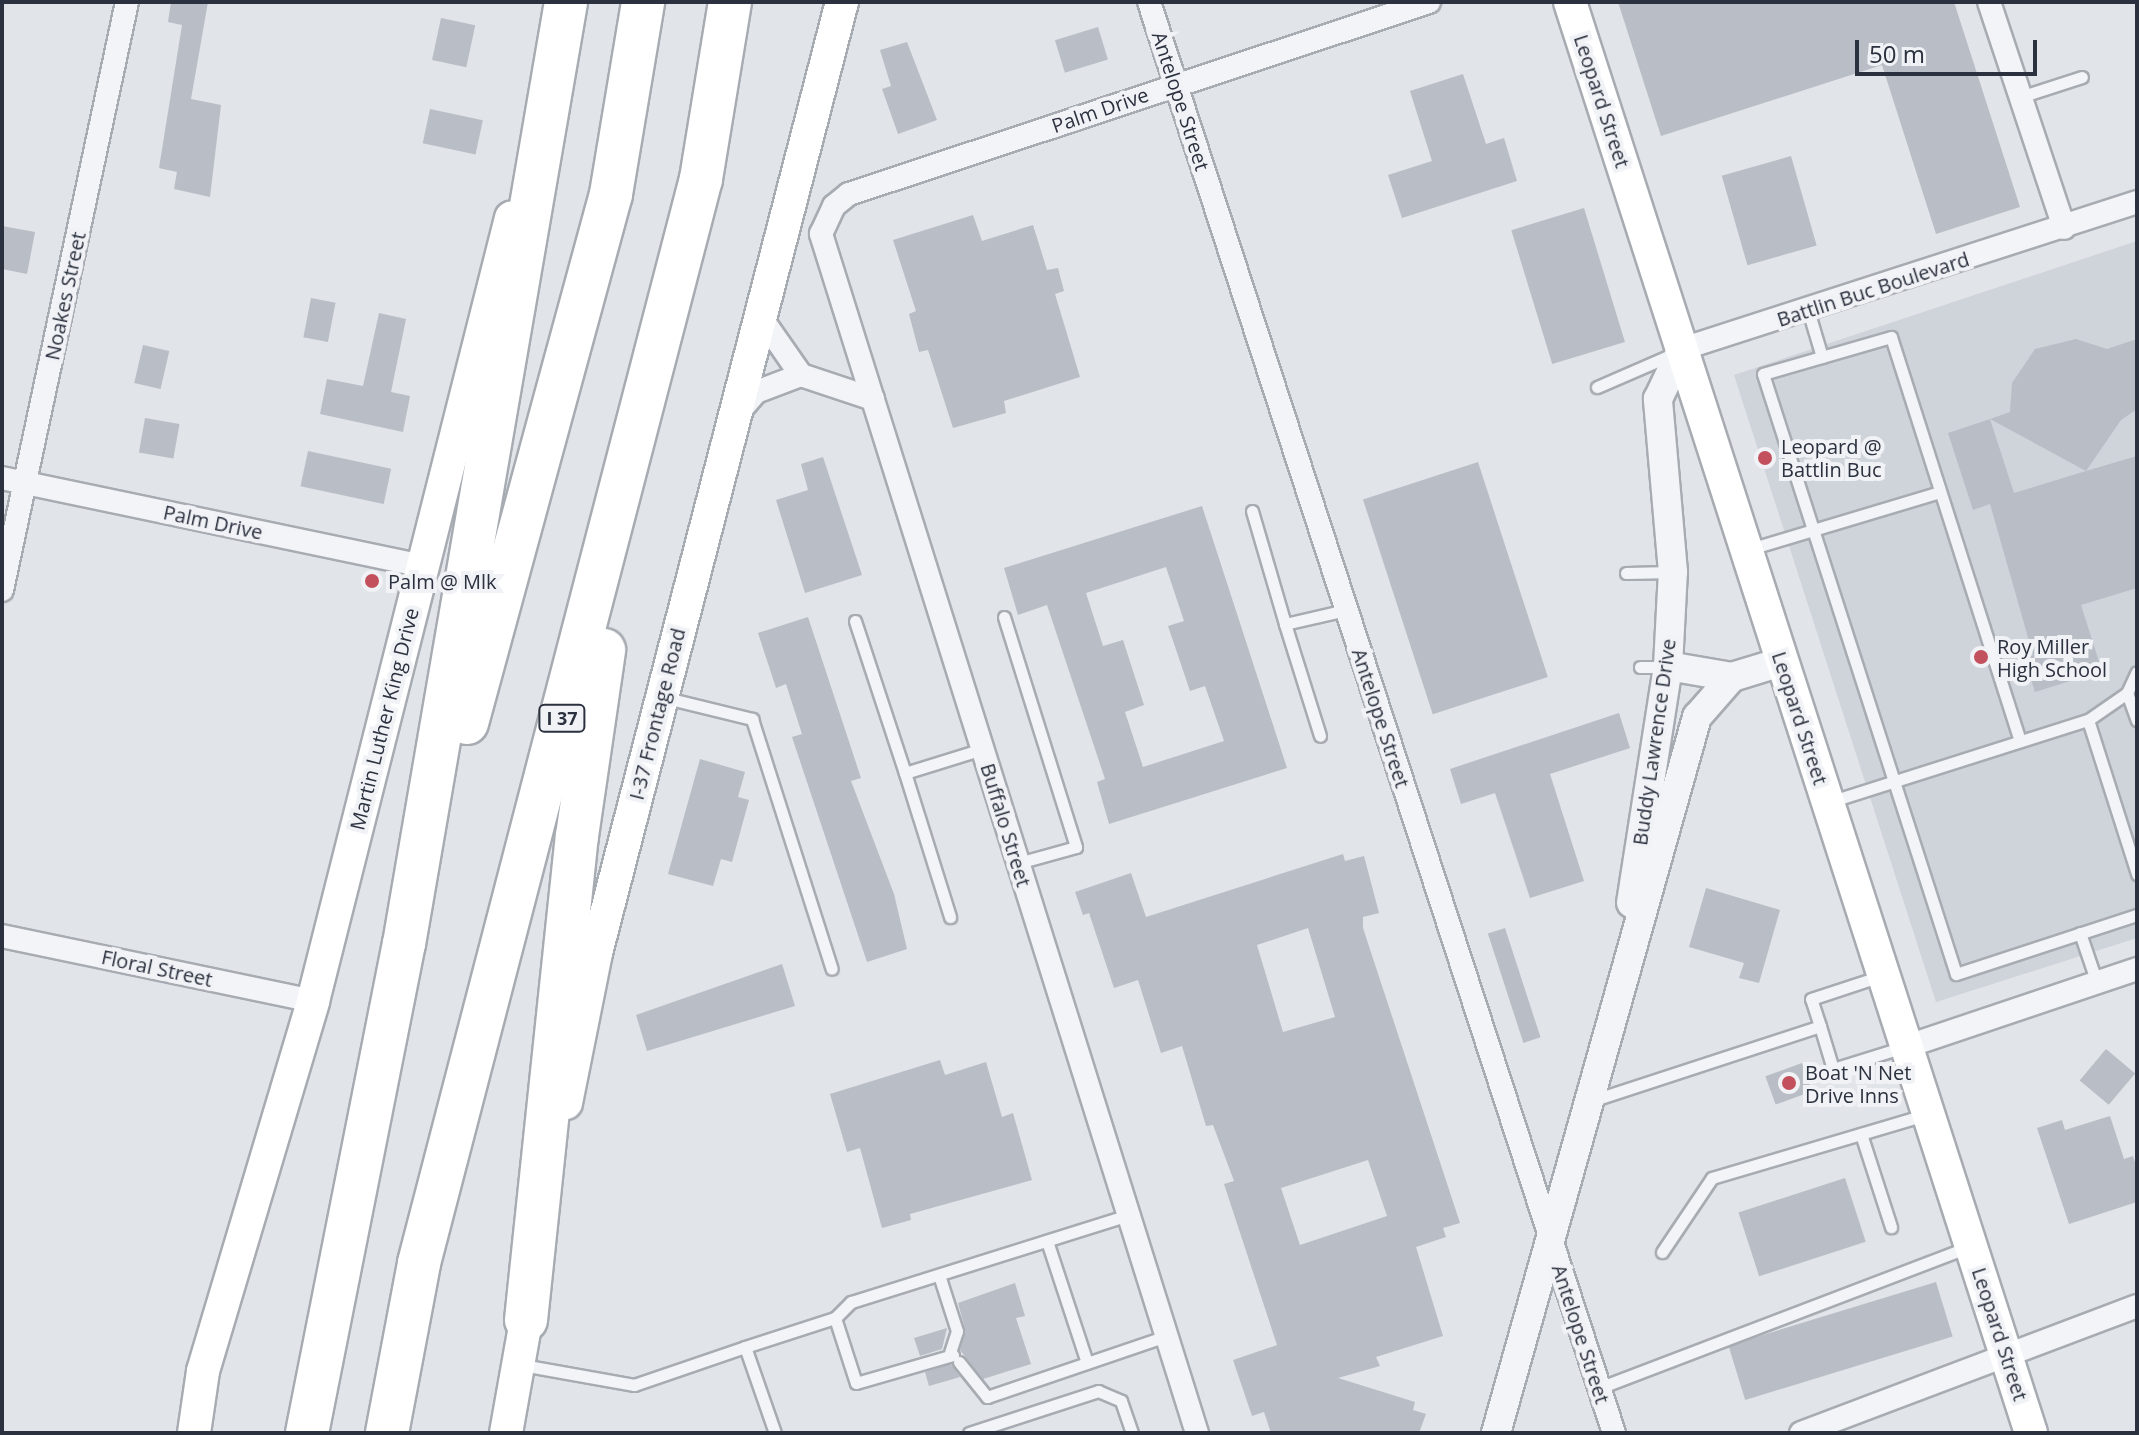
<!DOCTYPE html>
<html>
<head>
<meta charset="utf-8">
<style>
  body { margin:0 }
  #map { position:relative; width:2139px; height:1435px; overflow:hidden; background:#e1e4e8; font-family:"Open Sans",sans-serif }
  div>[style] { position:absolute }
  [style*='--x'] { left:calc(var(--x)*1px); top:calc(var(--y)*1px); width:calc(var(--w)*1px); rotate:calc(var(--a)*1deg) }
  .built>* { inset:0; background:#cfd3da }
  .building>* { inset:0; background:#b9bdc5; transform-origin:0 0 }
  .roads { filter:drop-shadow(2px 0 #a7abb2) drop-shadow(-2px 0 #a7abb2) drop-shadow(0 2px #a7abb2) drop-shadow(0 -2px #a7abb2) }
  .service>* { height:11px; margin:-5.5px; padding:0 5.5px; transform-origin:5.5px; border-radius:5.5px; background:#f3f4f7 }
  .minor>* { height:22px; margin:-11px; padding:0 11px; transform-origin:11px; border-radius:11px; background:#f3f4f7 }
  .tertiary>* { height:28px; margin:-14px; padding:0 14px; transform-origin:14px; border-radius:14px; background:#f3f4f7 }
  .secondary>* { height:32px; margin:-16px; padding:0 16px; transform-origin:16px; border-radius:16px; background:#fff }
  .motorway>* { height:42px; margin:-21px; padding:0 21px; transform-origin:21px; border-radius:21px; background:#fff }
  .dots>* { width:22px; height:22px; translate:-50% -50%; box-sizing:border-box; border:4px solid #f0f2f6; border-radius:50% }
  span { translate:-50% -50%; white-space:nowrap; text-align:center; line-height:1.15; -webkit-text-stroke:8px #f0f2f6; paint-order:stroke }
  .shield-label span { padding:2px 6px; background:#f0f2f6; border:2px solid; border-radius:6px; -webkit-text-stroke-width:0 }
  .shield-label { font-size:18px; color:#2b313e; font-weight:700 }
  .street-label { font-size:20px; color:#2b313e }
  .poi-label { font-size:20px; color:#2b313e }
  .left { translate:0 -50%; text-align:left }
  .frame { position:absolute; inset:0; border:4px solid #2b313e; pointer-events:none }
  .scale { position:absolute; left:1855px; top:40px; width:182px; height:36px; box-sizing:border-box; border:4px solid #2b313e; border-top:0; padding-left:10px; font-size:24px; line-height:28px; white-space:nowrap; color:#2b313e; -webkit-text-stroke:6px #f0f2f6; paint-order:stroke }
</style>
</head>
<body>
<div id="map">
  <div class="built">
    <div style="clip-path:polygon(2137px 241px,2137px 938px,1936px 1002px,1734px 375px)"></div>
  </div>
  <div class="building">
    <div style="clip-path:polygon(171px 2px,208px 2px,191px 99px,221px 105px,210px 197px,174px 189px,177px 172px,159px 168px,182px 25px,168px 22px)"></div>
    <div style="clip-path:polygon(1618px 2px,1954px 2px,2020px 207px,1936px 234px,1882px 65px,1661px 136px)"></div>
    <div style="left:441px;top:18px;width:35px;height:43px;rotate:12deg"></div>
    <div style="left:1098px;top:27px;width:34px;height:45px;rotate:73deg"></div>
    <div style="clip-path:polygon(907px 42px,937px 120px,898px 134px,882px 89px,891px 86px,880px 50px)"></div>
    <div style="clip-path:polygon(1463px 74px,1486px 144px,1504px 138px,1517px 181px,1402px 218px,1388px 175px,1432px 161px,1410px 91px)"></div>
    <div style="left:430px;top:109px;width:54px;height:35px;rotate:12deg"></div>
    <div style="left:1791px;top:156px;width:93px;height:72px;rotate:74deg"></div>
    <div style="left:1584px;top:208px;width:140px;height:76px;rotate:73deg"></div>
    <div style="clip-path:polygon(973px 215px,982px 241px,1033px 225px,1047px 270px,1058px 268px,1064px 291px,1055px 294px,1080px 377px,1004px 401px,1006px 413px,953px 428px,928px 350px,919px 352px,909px 314px,916px 311px,893px 240px)"></div>
    <div style="clip-path:polygon(2px 226px,35px 232px,27px 274px,2px 269px)"></div>
    <div style="left:311px;top:298px;width:25px;height:40px;rotate:11deg"></div>
    <div style="clip-path:polygon(379px 313px,406px 319px,391px 392px,410px 396px,403px 432px,320px 414px,327px 379px,363px 386px)"></div>
    <div style="clip-path:polygon(2076px 339px,2107px 349px,2137px 339px,2137px 409px,2121px 420px,2086px 471px,2137px 456px,2137px 588px,2081px 605px,2102px 671px,2035px 692px,2024px 658px,2033px 655px,1990px 504px,1973px 510px,1948px 433px,1990px 419px,2014px 493px,2086px 471px,1990px 419px,2010px 412px,2012px 383px,2035px 349px)"></div>
    <div style="left:143px;top:345px;width:27px;height:39px;rotate:13deg"></div>
    <div style="left:145px;top:418px;width:35px;height:35px;rotate:10deg"></div>
    <div style="left:308px;top:451px;width:85px;height:36px;rotate:12deg"></div>
    <div style="clip-path:polygon(823px 457px,862px 575px,805px 593px,776px 500px,808px 490px,801px 464px)"></div>
    <div style="left:1478px;top:462px;width:226px;height:121px;rotate:72deg"></div>
    <div style="clip-path:polygon(evenodd,1202px 506px,1287px 768px,1109px 824px,1097px 782px,1105px 779px,1047px 605px,1018px 615px,1004px 568px,1202px 506px,1166px 567px,1184px 621px,1168px 626px,1190px 691px,1205px 686px,1224px 741px,1143px 767px,1125px 712px,1144px 705px,1123px 640px,1103px 646px,1086px 593px,1166px 567px)"></div>
    <div style="clip-path:polygon(808px 617px,861px 778px,851px 781px,894px 894px,907px 949px,867px 962px,792px 737px,802px 734px,786px 684px,776px 688px,758px 633px)"></div>
    <div style="clip-path:polygon(1619px 713px,1630px 748px,1550px 774px,1584px 881px,1530px 898px,1495px 793px,1461px 804px,1450px 769px)"></div>
    <div style="clip-path:polygon(700px 759px,745px 772px,738px 797px,749px 800px,732px 862px,721px 859px,713px 886px,668px 874px)"></div>
    <div style="clip-path:polygon(evenodd,1343px 854px,1345px 861px,1364px 856px,1379px 913px,1363px 917px,1363px 928px,1460px 1223px,1443px 1228px,1446px 1237px,1416px 1247px,1443px 1336px,1376px 1357px,1380px 1366px,1338px 1378px,1415px 1402px,1413px 1410px,1426px 1414px,1419px 1433px,1271px 1433px,1264px 1412px,1252px 1416px,1233px 1360px,1277px 1345px,1224px 1184px,1234px 1181px,1213px 1125px,1206px 1126px,1182px 1046px,1161px 1053px,1138px 980px,1114px 988px,1089px 913px,1083px 915px,1075px 892px,1131px 873px,1146px 917px,1343px 854px,1308px 928px,1335px 1017px,1283px 1032px,1257px 945px,1308px 928px,1343px 854px,1368px 1160px,1387px 1216px,1300px 1245px,1281px 1188px,1368px 1160px)"></div>
    <div style="clip-path:polygon(1706px 888px,1780px 910px,1759px 983px,1739px 978px,1744px 963px,1689px 947px)"></div>
    <div style="left:1505px;top:928px;width:115px;height:18px;rotate:72deg"></div>
    <div style="clip-path:polygon(782px 964px,795px 1006px,647px 1051px,636px 1015px)"></div>
    <div style="left:2106px;top:1049px;width:38px;height:41px;rotate:40deg"></div>
    <div style="clip-path:polygon(940px 1060px,945px 1075px,986px 1062px,1002px 1117px,1013px 1113px,1032px 1180px,910px 1214px,911px 1220px,882px 1228px,860px 1148px,847px 1152px,830px 1094px)"></div>
    <div style="left:1802px;top:1063px;width:30px;height:39px;rotate:70deg"></div>
    <div style="clip-path:polygon(2110px 1116px,2124px 1159px,2133px 1156px,2137px 1169px,2137px 1202px,2069px 1224px,2037px 1128px,2062px 1120px,2065px 1130px)"></div>
    <div style="left:1845px;top:1178px;width:67px;height:112px;rotate:72deg"></div>
    <div style="left:1936px;top:1282px;width:57px;height:217px;rotate:73deg"></div>
    <div style="clip-path:polygon(1015px 1283px,1025px 1316px,1016px 1318px,1031px 1364px,983px 1379px,960px 1350px,965px 1329px,958px 1303px)"></div>
    <div style="clip-path:polygon(947px 1328px,942px 1349px,920px 1356px,914px 1338px)"></div>
    <div style="clip-path:polygon(951px 1364px,960px 1377px,929px 1386px,925px 1372px)"></div>
  </div>
  <div class="roads">
    <div class="service">
      <div style="--x:2020;--y:97;--w:65;--a:-17.9"></div>
      <div style="--x:1808;--y:310;--w:49;--a:73.4"></div>
      <div style="--x:1597;--y:387;--w:81;--a:-23.4"></div>
      <div style="--x:1252;--y:511;--w:118;--a:73.7"></div>
      <div style="--x:1285;--y:624;--w:63;--a:-12.9"></div>
      <div style="--x:1750;--y:549;--w:198;--a:-16.7"></div>
      <div style="--x:1626;--y:573;--w:47;--a:-1.2"></div>
      <div style="--x:1004;--y:617;--w:241;--a:72.6"></div>
      <div style="--x:1076;--y:847;--w:60;--a:164.6"></div>
      <div style="--x:855;--y:621;--w:160;--a:71.8"></div>
      <div style="--x:905;--y:773;--w:81;--a:-17.3"></div>
      <div style="--x:1285;--y:624;--w:117;--a:72.6"></div>
      <div style="--x:1640;--y:667;--w:27;--a:0"></div>
      <div style="--x:2127;--y:693;--w:29;--a:70"></div>
      <div style="--x:666;--y:698;--w:89;--a:13.7"></div>
      <div style="--x:752;--y:719;--w:262;--a:72.3"></div>
      <div style="--x:2088;--y:720;--w:47;--a:-34.7"></div>
      <div style="--x:2127;--y:693;--w:23;--a:-65"></div>
      <div style="--x:2020;--y:741;--w:424;--a:-107.7"></div>
      <div style="--x:1891;--y:337;--w:133;--a:163.9"></div>
      <div style="--x:1763;--y:374;--w:630;--a:72.17"></div>
      <div style="--x:1956;--y:974;--w:190;--a:-18.1"></div>
      <div style="--x:905;--y:773;--w:151;--a:72.6"></div>
      <div style="--x:1832;--y:801;--w:269;--a:-17.6"></div>
      <div style="--x:2088;--y:720;--w:162;--a:72.3"></div>
      <div style="--x:2080;--y:933;--w:53;--a:71.2"></div>
      <div style="--x:1820;--y:1026;--w:45;--a:73.2"></div>
      <div style="--x:1833;--y:1069;--w:74;--a:-17.2"></div>
      <div style="--x:1591;--y:1101;--w:241;--a:-18.1"></div>
      <div style="--x:1820;--y:1026;--w:28;--a:-108"></div>
      <div style="--x:1811;--y:999;--w:74;--a:-18.2"></div>
      <div style="--x:1861;--y:1134;--w:98;--a:72.1"></div>
      <div style="--x:1047;--y:1241;--w:128;--a:71.8"></div>
      <div style="--x:1662;--y:1252;--w:89;--a:-56"></div>
      <div style="--x:1712;--y:1178;--w:222;--a:-16.5"></div>
      <div style="--x:939;--y:1275;--w:59;--a:72.2"></div>
      <div style="--x:957;--y:1331;--w:22;--a:108"></div>
      <div style="--x:835;--y:1318;--w:68;--a:72.1"></div>
      <div style="--x:856;--y:1383;--w:101;--a:-16.1"></div>
      <div style="--x:959;--y:1362;--w:45;--a:51.3"></div>
      <div style="--x:987;--y:1397;--w:189;--a:-18.8"></div>
      <div style="--x:522;--y:1365;--w:114;--a:10.1"></div>
      <div style="--x:634;--y:1385;--w:117;--a:-18.9"></div>
      <div style="--x:1599;--y:1388;--w:395;--a:-20.9"></div>
      <div style="--x:775;--y:1433;--w:91;--a:-109.2"></div>
      <div style="--x:745;--y:1347;--w:95;--a:-17.9"></div>
      <div style="--x:835;--y:1318;--w:23;--a:-45"></div>
      <div style="--x:851;--y:1302;--w:291;--a:-17.4"></div>
      <div style="--x:969;--y:1433;--w:136;--a:-18"></div>
      <div style="--x:1098;--y:1391;--w:25;--a:23"></div>
      <div style="--x:1121;--y:1401;--w:34;--a:71"></div>
    </div>
    <div class="minor">
      <div style="--x:1149;--y:2;--w:1505;--a:72"></div>
      <div style="--x:1989;--y:2;--w:238;--a:71.6"></div>
      <div style="--x:760;--y:316;--w:72;--a:55.2"></div>
      <div style="--x:801;--y:375;--w:76;--a:18.4"></div>
      <div style="--x:1682;--y:349;--w:478;--a:-17.9"></div>
      <div style="--x:737;--y:414;--w:29;--a:-49"></div>
      <div style="--x:756;--y:392;--w:48;--a:-20.7"></div>
      <div style="--x:2;--y:478;--w:430;--a:11.8"></div>
      <div style="--x:2;--y:590;--w:601;--a:-78"></div>
      <div style="--x:2;--y:936;--w:318;--a:11.8"></div>
      <div style="--x:1908;--y:1046;--w:242;--a:-18.6"></div>
      <div style="--x:1197;--y:1433;--w:1257;--a:-107.41"></div>
      <div style="--x:821;--y:234;--w:31;--a:-65"></div>
      <div style="--x:834;--y:206;--w:19;--a:-39"></div>
      <div style="--x:849;--y:194;--w:611;--a:-18.32"></div>
      <div style="--x:1801;--y:1433;--w:359;--a:-20.7"></div>
    </div>
    <div class="tertiary">
      <div style="--x:1668;--y:666;--w:65;--a:9.8"></div>
      <div style="--x:1631;--y:903;--w:240;--a:-81.1"></div>
      <div style="--x:1668;--y:666;--w:94;--a:-87"></div>
      <div style="--x:1673;--y:572;--w:174;--a:-95"></div>
      <div style="--x:1658;--y:399;--w:55;--a:-64.4"></div>
      <div style="--x:1496;--y:1433;--w:744;--a:-74.32"></div>
      <div style="--x:1697;--y:717;--w:53;--a:-48.8"></div>
      <div style="--x:1732;--y:677;--w:51;--a:-17"></div>
    </div>
    <div class="secondary">
      <div style="--x:1570;--y:2;--w:1503;--a:72.14"></div>
      <div style="--x:566;--y:1103;--w:153;--a:-78.7"></div>
      <div style="--x:596;--y:953;--w:982;--a:-75.5"></div>
      <div style="--x:194;--y:1433;--w:63;--a:-81.7"></div>
      <div style="--x:203;--y:1371;--w:386;--a:-73.4"></div>
      <div style="--x:313;--y:1001;--w:808;--a:-75.81"></div>
      <div style="--x:506;--y:1433;--w:137;--a:-79.9"></div>
    </div>
    <div class="motorway">
      <div style="--x:467;--y:723;--w:548;--a:-74.77"></div>
      <div style="--x:611;--y:194;--w:195;--a:-80.5"></div>
      <div style="--x:526;--y:1320;--w:487;--a:-84"></div>
      <div style="--x:577;--y:836;--w:188;--a:-81.7"></div>
      <div style="--x:307;--y:1433;--w:499;--a:-78.8"></div>
      <div style="--x:404;--y:944;--w:956;--a:-80.24"></div>
      <div style="--x:387;--y:1433;--w:173;--a:-79.3"></div>
      <div style="--x:419;--y:1263;--w:1120;--a:-75.42"></div>
      <div style="--x:701;--y:179;--w:179;--a:-80.7"></div>
    </div>
  </div>
  <div class="dots">
    <div style="left:1765px;top:458px;background:#c2515d"></div>
    <div style="left:372px;top:581px;background:#c2515d"></div>
    <div style="left:1981px;top:657px;background:#c2515d"></div>
    <div style="left:1789px;top:1083px;background:#c2515d"></div>
  </div>
  <div class="shield-label">
    <span style="left:562px;top:718px">I 37</span>
  </div>
  <div class="street-label">
    <span style="left:1181px;top:101px;rotate:72deg">Antelope Street</span>
    <span style="left:1602px;top:101px;rotate:72deg">Leopard Street</span>
    <span style="left:1100px;top:110px;rotate:-19deg">Palm Drive</span>
    <span style="left:1873px;top:289px;rotate:-18deg">Battlin Buc Boulevard</span>
    <span style="left:65px;top:296px;rotate:-78deg">Noakes Street</span>
    <span style="left:213px;top:522px;rotate:12deg">Palm Drive</span>
    <span style="left:657px;top:714px;rotate:-76deg">I-37 Frontage Road</span>
    <span style="left:1381px;top:718px;rotate:72deg">Antelope Street</span>
    <span style="left:1800px;top:718px;rotate:72deg">Leopard Street</span>
    <span style="left:384px;top:719px;rotate:-76deg">Martin Luther King Drive</span>
    <span style="left:1654px;top:742px;rotate:-82deg">Buddy Lawrence Drive</span>
    <span style="left:1006px;top:825px;rotate:73deg">Buffalo Street</span>
    <span style="left:157px;top:968px;rotate:12deg">Floral Street</span>
    <span style="left:1581px;top:1334px;rotate:72deg">Antelope Street</span>
    <span style="left:2000px;top:1334px;rotate:72deg">Leopard Street</span>
  </div>
  <div class="poi-label">
    <span class="left" style="left:1781px;top:458px">Leopard @<br>Battlin Buc</span>
    <span class="left" style="left:388px;top:581px">Palm @ Mlk</span>
    <span class="left" style="left:1997px;top:658px">Roy Miller<br>High School</span>
    <span class="left" style="left:1805px;top:1084px">Boat 'N Net<br>Drive Inns</span>
  </div>
  <div class="frame"></div>
  <div class="scale">50 m</div>
</div>
</body>
</html>
